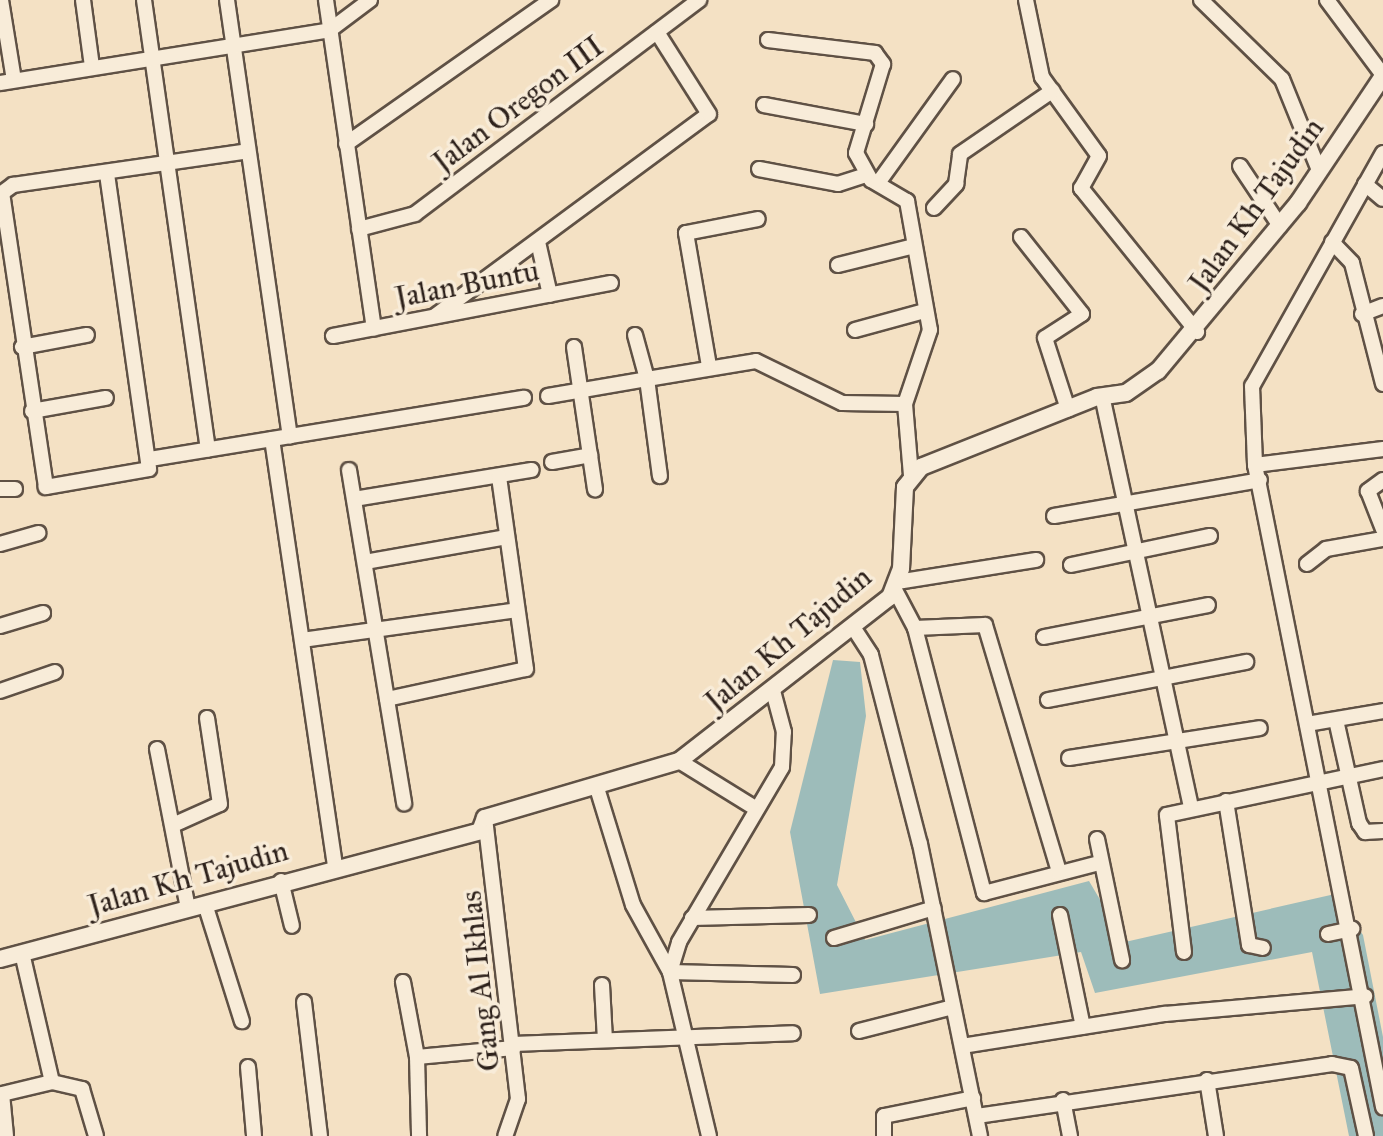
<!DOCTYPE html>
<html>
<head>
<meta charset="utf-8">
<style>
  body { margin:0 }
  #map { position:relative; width:1383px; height:1136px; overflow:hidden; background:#f4e1c4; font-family:"IM FELL Great Primer",serif }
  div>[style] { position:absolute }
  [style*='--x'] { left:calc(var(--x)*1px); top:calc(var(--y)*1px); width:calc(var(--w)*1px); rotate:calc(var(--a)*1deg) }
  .water>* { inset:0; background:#9dbcba }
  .roads { filter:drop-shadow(2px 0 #5f5145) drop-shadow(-2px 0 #5f5145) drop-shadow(0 2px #5f5145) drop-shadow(0 -2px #5f5145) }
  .minor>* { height:14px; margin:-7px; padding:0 7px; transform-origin:7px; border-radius:7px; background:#f8ecd9 }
  .tertiary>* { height:16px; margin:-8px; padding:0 8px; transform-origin:8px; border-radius:8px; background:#f8ecd9 }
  span { translate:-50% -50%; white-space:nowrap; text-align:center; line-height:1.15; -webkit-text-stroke:7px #f8ecd9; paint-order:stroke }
  .street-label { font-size:30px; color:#2d211b }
</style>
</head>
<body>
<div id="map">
  <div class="water">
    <div style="clip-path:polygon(833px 660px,860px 662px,866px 716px,837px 885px,865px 940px,1089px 881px,1125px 942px,1335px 894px,1363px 935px,1383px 1037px,1383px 1136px,1349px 1136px,1312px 952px,1095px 993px,1081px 952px,820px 994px,790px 832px)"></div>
  </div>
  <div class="roads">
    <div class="minor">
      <div style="--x:1;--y:0;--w:81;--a:80.8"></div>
      <div style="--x:83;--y:0;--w:68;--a:82.3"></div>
      <div style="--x:144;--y:0;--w:454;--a:81.9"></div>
      <div style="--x:227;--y:0;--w:441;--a:81.8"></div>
      <div style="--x:326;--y:0;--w:332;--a:81.7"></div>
      <div style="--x:1026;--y:0;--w:79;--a:78.3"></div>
      <div style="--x:1042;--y:77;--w:97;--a:54.2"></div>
      <div style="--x:1099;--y:156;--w:37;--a:119"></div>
      <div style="--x:1081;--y:188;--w:185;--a:51.1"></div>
      <div style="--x:1201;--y:0;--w:113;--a:44.3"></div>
      <div style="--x:1282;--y:79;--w:98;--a:67.9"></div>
      <div style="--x:1327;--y:0;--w:94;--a:53.3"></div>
      <div style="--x:768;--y:40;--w:108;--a:6.9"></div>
      <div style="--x:875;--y:53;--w:14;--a:54"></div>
      <div style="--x:883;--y:64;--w:93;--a:106.9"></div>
      <div style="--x:856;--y:153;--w:31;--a:61"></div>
      <div style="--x:871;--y:180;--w:42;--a:30.3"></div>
      <div style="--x:907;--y:201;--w:131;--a:79.9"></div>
      <div style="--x:930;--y:330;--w:78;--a:108.7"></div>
      <div style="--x:905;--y:404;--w:72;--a:85.2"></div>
      <div style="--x:0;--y:83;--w:334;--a:-9.1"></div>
      <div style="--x:330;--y:30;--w:50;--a:-36.9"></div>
      <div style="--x:764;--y:105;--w:104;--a:10.6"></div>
      <div style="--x:346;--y:144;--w:251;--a:-35.1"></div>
      <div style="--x:1383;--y:153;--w:267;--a:119.3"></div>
      <div style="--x:1252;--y:386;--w:79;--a:87.8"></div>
      <div style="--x:1255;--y:465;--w:655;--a:78.72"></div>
      <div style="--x:1240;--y:166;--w:72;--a:56.3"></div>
      <div style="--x:759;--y:169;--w:80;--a:10.8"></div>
      <div style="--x:838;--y:184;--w:29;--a:-18"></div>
      <div style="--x:107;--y:174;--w:298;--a:81.9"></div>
      <div style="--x:149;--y:469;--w:105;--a:170.1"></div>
      <div style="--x:46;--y:487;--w:297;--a:-98.5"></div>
      <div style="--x:2;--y:193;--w:14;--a:-36"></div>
      <div style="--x:13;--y:185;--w:237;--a:-8.2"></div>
      <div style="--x:878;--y:183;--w:128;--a:-54.2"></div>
      <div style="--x:1365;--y:184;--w:23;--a:40"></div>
      <div style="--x:934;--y:208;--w:33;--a:-47"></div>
      <div style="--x:956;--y:184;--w:30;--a:-82"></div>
      <div style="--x:960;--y:154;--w:112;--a:-34.4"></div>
      <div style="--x:359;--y:229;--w:58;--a:-15"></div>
      <div style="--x:415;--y:214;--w:356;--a:-37"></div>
      <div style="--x:1021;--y:237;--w:98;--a:51.6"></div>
      <div style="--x:1082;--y:314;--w:44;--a:147"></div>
      <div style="--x:1045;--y:338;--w:75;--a:72.1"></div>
      <div style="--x:538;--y:242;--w:54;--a:77.2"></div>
      <div style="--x:1332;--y:242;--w:29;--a:46"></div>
      <div style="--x:1352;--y:263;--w:125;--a:75.6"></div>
      <div style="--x:838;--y:265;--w:78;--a:-14"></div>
      <div style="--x:1362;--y:314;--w:22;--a:-21"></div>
      <div style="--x:435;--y:316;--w:340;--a:-36.4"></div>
      <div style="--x:709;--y:114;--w:97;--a:-122.4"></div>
      <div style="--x:855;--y:330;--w:73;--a:-15.2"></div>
      <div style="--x:635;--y:335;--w:46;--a:74.7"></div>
      <div style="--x:647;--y:379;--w:110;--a:-9.4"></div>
      <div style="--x:756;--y:361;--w:96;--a:26"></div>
      <div style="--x:842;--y:403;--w:63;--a:0.9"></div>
      <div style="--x:333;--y:336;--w:283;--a:-10.8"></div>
      <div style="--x:22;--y:347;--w:66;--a:-10.5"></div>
      <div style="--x:574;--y:347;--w:144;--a:81.6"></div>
      <div style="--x:709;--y:366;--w:135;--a:-99.8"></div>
      <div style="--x:686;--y:233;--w:73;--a:-11"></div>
      <div style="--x:548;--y:396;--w:100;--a:-9.7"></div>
      <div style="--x:647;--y:379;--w:98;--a:82.4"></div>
      <div style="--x:1103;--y:400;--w:417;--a:77.8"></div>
      <div style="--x:32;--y:411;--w:75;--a:-10"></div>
      <div style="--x:272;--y:439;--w:432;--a:81.6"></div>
      <div style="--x:150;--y:459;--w:379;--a:-9.3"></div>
      <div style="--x:552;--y:462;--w:39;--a:-10"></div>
      <div style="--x:1255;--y:465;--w:129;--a:-7.1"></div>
      <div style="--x:349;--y:470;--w:338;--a:80.6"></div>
      <div style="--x:1383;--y:480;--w:19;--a:144"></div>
      <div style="--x:1368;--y:491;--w:41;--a:68.5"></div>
      <div style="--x:0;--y:489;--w:15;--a:0"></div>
      <div style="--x:354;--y:499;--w:180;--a:-9.3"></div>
      <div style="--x:1054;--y:516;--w:209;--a:-9.9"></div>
      <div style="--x:0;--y:544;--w:40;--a:-16"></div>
      <div style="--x:365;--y:562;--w:144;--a:-10"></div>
      <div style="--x:1307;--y:564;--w:24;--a:-38"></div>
      <div style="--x:1326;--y:549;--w:58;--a:-10"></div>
      <div style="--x:1071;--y:565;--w:142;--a:-11.8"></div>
      <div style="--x:897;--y:582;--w:141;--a:-9"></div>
      <div style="--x:895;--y:590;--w:43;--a:62.2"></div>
      <div style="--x:915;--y:628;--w:274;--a:75.4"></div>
      <div style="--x:984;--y:893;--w:119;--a:-14.6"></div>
      <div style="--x:0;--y:626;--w:45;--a:-16.8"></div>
      <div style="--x:853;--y:627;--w:33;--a:57"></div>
      <div style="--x:871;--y:655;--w:195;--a:75.5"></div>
      <div style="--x:920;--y:844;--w:298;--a:78.4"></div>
      <div style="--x:915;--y:628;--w:70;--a:-2.5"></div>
      <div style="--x:985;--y:625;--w:258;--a:73.3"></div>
      <div style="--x:1044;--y:637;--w:167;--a:-11"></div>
      <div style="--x:302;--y:640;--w:217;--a:-7.9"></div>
      <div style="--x:0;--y:691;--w:58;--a:-19.1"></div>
      <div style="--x:387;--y:699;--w:142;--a:-12.2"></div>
      <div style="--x:526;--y:669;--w:195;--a:-98"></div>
      <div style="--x:1048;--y:700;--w:202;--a:-10.9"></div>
      <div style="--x:1336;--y:720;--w:106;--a:77.4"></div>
      <div style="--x:1359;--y:823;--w:11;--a:56"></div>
      <div style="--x:1365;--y:832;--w:18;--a:-3"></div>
      <div style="--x:1307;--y:724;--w:77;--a:-9.7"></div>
      <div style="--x:157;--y:749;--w:162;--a:79"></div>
      <div style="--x:1069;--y:758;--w:193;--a:-8.9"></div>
      <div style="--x:679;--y:761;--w:89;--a:31.7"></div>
      <div style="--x:597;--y:788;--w:122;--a:72.9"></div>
      <div style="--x:633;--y:905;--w:77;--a:61.1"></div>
      <div style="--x:670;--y:972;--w:123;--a:1.4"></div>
      <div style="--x:1226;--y:801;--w:146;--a:80.9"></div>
      <div style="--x:1249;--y:945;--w:14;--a:12"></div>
      <div style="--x:485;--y:818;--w:283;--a:83.3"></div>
      <div style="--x:518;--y:1099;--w:39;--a:109"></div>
      <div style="--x:173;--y:825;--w:51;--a:-24.1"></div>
      <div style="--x:220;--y:804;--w:87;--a:-98.6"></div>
      <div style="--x:1097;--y:839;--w:124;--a:78.3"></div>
      <div style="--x:281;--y:881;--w:46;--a:76.3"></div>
      <div style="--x:205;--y:904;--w:123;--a:72.5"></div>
      <div style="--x:1060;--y:915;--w:114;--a:78.4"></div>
      <div style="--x:692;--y:918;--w:117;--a:-1.5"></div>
      <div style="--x:1328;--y:934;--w:25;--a:-12"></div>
      <div style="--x:834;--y:938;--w:104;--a:-16.7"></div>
      <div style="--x:1184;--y:952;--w:138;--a:-97.1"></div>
      <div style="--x:1167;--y:815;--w:221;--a:-12"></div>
      <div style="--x:403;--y:982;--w:76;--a:79.4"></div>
      <div style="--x:417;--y:1057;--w:97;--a:-5.3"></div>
      <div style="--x:602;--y:985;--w:55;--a:86.9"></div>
      <div style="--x:304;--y:1002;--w:135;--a:83.2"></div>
      <div style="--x:859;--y:1031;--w:97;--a:-14.3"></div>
      <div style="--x:513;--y:1044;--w:280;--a:-2.2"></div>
      <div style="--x:962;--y:1046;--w:206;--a:-9"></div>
      <div style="--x:1165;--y:1014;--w:201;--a:-5.1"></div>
      <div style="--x:417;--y:1057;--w:79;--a:88.5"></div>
      <div style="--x:248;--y:1067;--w:69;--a:85"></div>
      <div style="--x:1207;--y:1080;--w:57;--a:80.9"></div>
      <div style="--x:52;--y:1082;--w:31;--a:13"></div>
      <div style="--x:82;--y:1089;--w:49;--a:73.4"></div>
      <div style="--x:1063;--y:1100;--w:37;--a:79"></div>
      <div style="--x:977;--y:1116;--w:359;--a:-8.3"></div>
      <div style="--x:1332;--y:1064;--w:19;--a:12"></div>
      <div style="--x:1351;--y:1068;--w:70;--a:77.6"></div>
      <div style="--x:6;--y:1136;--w:42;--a:-95.4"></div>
      <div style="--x:2;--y:1094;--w:51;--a:-13.5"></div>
      <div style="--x:52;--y:1082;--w:132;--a:-103.1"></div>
      <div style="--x:709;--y:1136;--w:169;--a:-103.4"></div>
      <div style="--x:670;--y:972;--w:31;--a:-73"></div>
      <div style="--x:679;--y:942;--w:203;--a:-59.5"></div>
      <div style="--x:782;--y:767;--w:35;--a:-87"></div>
      <div style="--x:784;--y:732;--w:42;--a:-105"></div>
      <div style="--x:884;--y:1136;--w:20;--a:-90"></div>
      <div style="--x:884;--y:1116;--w:91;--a:-11.4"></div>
    </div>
    <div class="tertiary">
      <div style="--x:0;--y:959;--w:497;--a:-14.9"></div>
      <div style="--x:480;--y:831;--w:14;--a:-69"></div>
      <div style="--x:485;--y:818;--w:202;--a:-16.4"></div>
      <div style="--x:679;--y:761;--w:267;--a:-37.9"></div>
      <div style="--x:890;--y:597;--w:30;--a:-69"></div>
      <div style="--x:901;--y:569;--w:82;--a:-87.2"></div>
      <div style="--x:905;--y:487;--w:26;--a:-51"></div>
      <div style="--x:921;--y:467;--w:189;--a:-21.7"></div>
      <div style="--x:1097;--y:397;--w:29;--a:-8"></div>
      <div style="--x:1126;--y:393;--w:39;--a:-35"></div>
      <div style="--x:1158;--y:371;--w:219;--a:-50.2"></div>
      <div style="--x:1298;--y:203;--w:153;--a:-56.2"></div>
    </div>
  </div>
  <div class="street-label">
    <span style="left:518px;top:104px;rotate:-37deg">Jalan Oregon III</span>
    <span style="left:1256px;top:205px;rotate:-54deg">Jalan Kh Tajudin</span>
    <span style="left:467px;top:284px;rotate:-11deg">Jalan Buntu</span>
    <span style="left:788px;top:639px;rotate:-40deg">Jalan Kh Tajudin</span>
    <span style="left:188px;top:878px;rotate:-16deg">Jalan Kh Tajudin</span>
    <span style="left:480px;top:981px;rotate:-96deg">Gang Al Ikhlas</span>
  </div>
</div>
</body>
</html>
